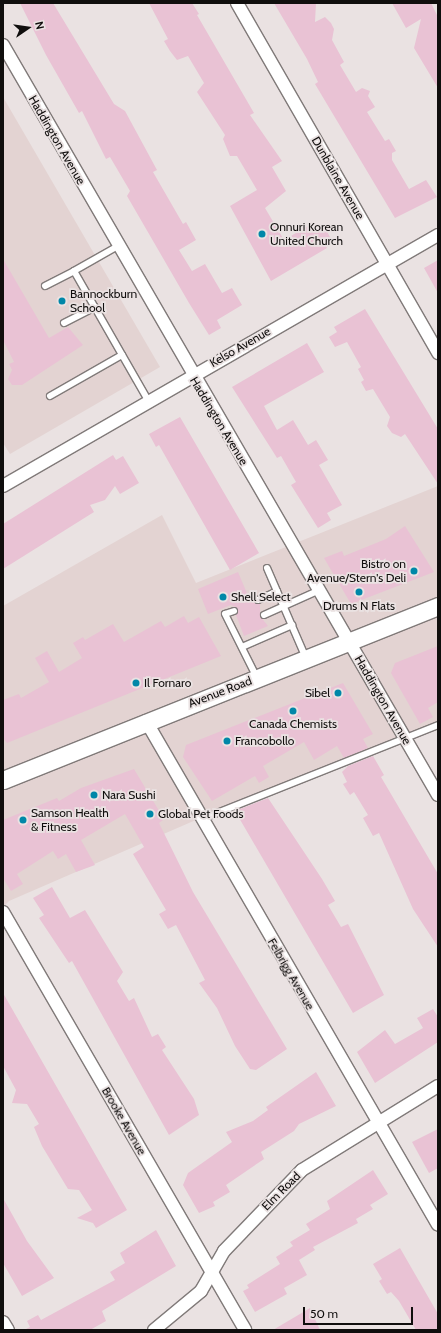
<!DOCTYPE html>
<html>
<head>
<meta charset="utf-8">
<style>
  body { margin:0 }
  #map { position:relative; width:441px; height:1333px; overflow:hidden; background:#eae2e2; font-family:Cabin,sans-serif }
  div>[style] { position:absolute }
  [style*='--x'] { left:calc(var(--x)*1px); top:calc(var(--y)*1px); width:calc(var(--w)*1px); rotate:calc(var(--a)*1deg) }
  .built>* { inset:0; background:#e3d3d2 }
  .building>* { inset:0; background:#e9c2d4 }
  .roads { filter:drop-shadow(1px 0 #807a79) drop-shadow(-1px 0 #807a79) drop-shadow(0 1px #807a79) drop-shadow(0 -1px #807a79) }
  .service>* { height:6px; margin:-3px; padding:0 3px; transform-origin:3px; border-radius:3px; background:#fff }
  .minor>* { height:12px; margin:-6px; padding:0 6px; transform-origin:6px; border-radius:6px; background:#fff }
  .secondary>* { height:17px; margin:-8.5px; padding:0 8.5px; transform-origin:8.5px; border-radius:8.5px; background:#fff }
  .dots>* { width:11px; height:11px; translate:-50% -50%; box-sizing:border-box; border:2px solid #eae2e2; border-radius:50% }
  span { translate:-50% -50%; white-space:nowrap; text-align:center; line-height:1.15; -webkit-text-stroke:3.5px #eae2e2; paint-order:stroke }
  .street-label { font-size:12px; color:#100e0d }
  .poi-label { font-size:12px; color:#100e0d }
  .left { translate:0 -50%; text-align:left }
  .right { translate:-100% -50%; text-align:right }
  .frame { position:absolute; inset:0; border:4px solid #100e0d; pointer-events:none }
  .north { position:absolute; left:8px; top:8px; width:40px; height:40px; -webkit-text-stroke:3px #eae2e2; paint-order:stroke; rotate:77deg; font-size:11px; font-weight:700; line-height:16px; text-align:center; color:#100e0d }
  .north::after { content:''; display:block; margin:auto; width:14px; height:18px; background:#100e0d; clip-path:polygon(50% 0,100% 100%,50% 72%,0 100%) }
  .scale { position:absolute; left:303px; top:1307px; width:110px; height:18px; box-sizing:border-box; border:2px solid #100e0d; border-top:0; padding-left:5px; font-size:12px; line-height:14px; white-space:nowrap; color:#100e0d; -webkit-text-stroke:3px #eae2e2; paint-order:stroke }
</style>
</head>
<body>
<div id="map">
  <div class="built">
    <div style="clip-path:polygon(3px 97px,160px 367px,10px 454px,3px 443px)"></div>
    <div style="clip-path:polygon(438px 486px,438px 724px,212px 813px,9px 901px,3px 907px,3px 606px,162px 515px,196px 583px)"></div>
  </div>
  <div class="building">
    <div style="clip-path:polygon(20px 3px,53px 3px,114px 104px,125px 111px,157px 170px,153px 172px,183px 224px,186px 222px,196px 240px,179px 250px,192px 271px,205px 264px,222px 293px,232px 288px,242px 305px,217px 320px,221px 328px,209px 335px,189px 303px,127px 196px,130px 191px,110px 157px,106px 159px,82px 111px,79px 113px,46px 55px)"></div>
    <div style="clip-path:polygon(149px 3px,192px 3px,199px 14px,197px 15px,254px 113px,250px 115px,282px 161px,272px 167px,286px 191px,265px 208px,284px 240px,313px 223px,316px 228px,323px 224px,331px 239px,324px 243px,327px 248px,271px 281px,230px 206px,257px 190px,237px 156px,230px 156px,223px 139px,225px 135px,197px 92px,204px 83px,188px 56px,177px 60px,170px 51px,164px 41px,168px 39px)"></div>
    <div style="clip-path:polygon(274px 3px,316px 3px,315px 22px,325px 17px,331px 23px,334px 29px,332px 40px,344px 62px,340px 65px,356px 92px,362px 88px,370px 91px,368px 96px,375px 107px,367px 112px,385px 141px,389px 139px,396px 151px,392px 153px,392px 160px,409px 189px,426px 180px,437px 197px,395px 218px,315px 84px,318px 82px,307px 59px)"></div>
    <div style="clip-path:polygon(392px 3px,431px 3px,438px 17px,438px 88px,414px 48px,421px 19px,406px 28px)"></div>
    <div style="clip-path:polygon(3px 259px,49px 338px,68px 327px,83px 345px,22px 385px,12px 385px,8px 379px,12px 370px,9px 364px,14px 362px,3px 340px)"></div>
    <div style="clip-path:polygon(438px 260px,438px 293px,424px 268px)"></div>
    <div style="clip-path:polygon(365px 309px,438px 429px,438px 484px,405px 434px,401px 437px,392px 433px,387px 426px,390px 417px,373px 389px,366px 391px,361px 382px,364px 380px,358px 369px,361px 367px,347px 342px,335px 347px,329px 337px,337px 332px,334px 327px)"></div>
    <div style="clip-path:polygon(307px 343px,324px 372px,264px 406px,277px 430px,293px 420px,308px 445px,316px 440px,328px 460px,319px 465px,342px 505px,327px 513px,331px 520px,318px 528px,291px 485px,296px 482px,281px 456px,277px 458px,272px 450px,232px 387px)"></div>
    <div style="clip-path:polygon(180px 417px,259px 553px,230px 570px,159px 445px,156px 447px,149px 434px)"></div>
    <div style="clip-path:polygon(113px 455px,116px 460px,123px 456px,139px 483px,120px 494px,115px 486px,105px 500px,90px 505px,94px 512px,3px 569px,3px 524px)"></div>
    <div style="clip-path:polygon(405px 526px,434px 572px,351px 604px,324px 558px,342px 551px,344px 556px,386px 539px)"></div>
    <div style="clip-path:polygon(238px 572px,249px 598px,256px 595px,254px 602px,260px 604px,260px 616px,268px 626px,244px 636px,236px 615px,237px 608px,231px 605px,208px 614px,198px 589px)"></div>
    <div style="clip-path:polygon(184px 616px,188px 623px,199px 617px,221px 656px,7px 743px,3px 738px,3px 700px,19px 694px,21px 698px,49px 682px,35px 658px,47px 651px,59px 672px,82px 658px,73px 643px,83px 637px,85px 640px,113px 624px,124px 642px,161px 621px,165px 627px)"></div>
    <div style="clip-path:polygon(438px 646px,438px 702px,428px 708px,433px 717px,420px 724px,391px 673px,395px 663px)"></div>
    <div style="clip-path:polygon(343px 683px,373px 734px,363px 739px,368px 748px,344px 758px,337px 746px,314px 760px,304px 742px,263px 766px,269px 777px,259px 783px,255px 776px,212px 801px,183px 757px,186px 745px)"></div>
    <div style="clip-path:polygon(373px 756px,384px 775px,381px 777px,438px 874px,438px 947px,413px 909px,379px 833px,373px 836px,363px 818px,368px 815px,354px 792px,350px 795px,343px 784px,347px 782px,342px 772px,348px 766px)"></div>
    <div style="clip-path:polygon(134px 769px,161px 814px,163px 820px,159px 823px,193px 892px,287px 1049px,256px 1070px,250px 1069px,235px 1046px,217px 1008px,199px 983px,205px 980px,176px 925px,168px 929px,159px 914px,166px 910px,133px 854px,144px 847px,125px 814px,81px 840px,95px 865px,76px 872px,66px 854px,58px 859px,53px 851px,17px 874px,23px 884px,11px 891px,3px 878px,3px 820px,57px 798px,59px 801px,81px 788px)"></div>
    <div style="clip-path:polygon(268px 798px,322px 879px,335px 901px,328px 905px,341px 927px,348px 924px,384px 995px,353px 1013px,235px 811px)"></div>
    <div style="clip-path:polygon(52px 887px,70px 918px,85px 910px,123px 972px,117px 981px,129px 1001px,134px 998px,152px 1037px,158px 1034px,166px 1047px,162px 1050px,194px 1099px,199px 1115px,169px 1135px,72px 961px,69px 963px,39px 918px,44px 915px,33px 898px)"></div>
    <div style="clip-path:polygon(3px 993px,127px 1210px,96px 1228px,93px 1223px,77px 1218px,92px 1210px,79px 1190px,68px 1189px,42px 1146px,34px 1127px,39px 1124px,27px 1104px,12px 1103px,16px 1090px,3px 1066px)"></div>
    <div style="clip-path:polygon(433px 1009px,438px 1017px,438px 1042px,375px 1083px,357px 1052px,385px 1030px,395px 1044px,423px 1028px,417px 1018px)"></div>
    <div style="clip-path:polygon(316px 1072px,336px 1106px,299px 1124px,294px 1131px,261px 1152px,264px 1159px,226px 1185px,230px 1192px,213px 1202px,215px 1206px,199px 1213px,183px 1185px,188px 1173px,232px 1142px,226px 1132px,253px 1121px,268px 1110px,266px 1107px)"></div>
    <div style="clip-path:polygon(438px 1129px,438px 1168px,429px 1173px,412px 1142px)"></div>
    <div style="clip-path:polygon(373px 1170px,388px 1194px,370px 1205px,373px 1209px,356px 1219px,358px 1223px,313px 1247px,315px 1250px,299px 1260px,307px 1275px,284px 1288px,287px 1294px,255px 1312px,243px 1291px,249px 1288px,247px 1285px,280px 1264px,276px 1257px,293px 1246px,290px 1242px,310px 1230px,306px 1224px,330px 1209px,327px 1201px)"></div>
    <div style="clip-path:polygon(3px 1198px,27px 1241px,54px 1278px,22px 1296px,3px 1263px)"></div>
    <div style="clip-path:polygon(156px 1230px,176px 1266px,102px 1311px,106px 1321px,90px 1330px,24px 1330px,30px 1327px,27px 1321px,38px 1315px,41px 1320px,115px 1280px,110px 1272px,125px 1263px,120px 1253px)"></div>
    <div style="clip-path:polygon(400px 1248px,438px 1314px,438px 1330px,416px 1330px,399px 1301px,391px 1292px,387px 1294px,379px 1281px,382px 1279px,373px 1264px)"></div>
    <div style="clip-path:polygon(310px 1308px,320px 1330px,273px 1330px)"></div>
  </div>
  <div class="roads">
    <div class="service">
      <div style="--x:118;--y:246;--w:51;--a:150.4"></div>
      <div style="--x:74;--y:271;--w:149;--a:60.2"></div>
      <div style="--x:45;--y:286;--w:33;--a:-27"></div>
      <div style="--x:64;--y:323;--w:35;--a:-27"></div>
      <div style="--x:50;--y:396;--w:83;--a:-29.7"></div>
      <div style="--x:267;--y:568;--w:98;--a:66.6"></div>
      <div style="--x:258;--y:600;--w:21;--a:-25"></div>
      <div style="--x:234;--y:611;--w:9;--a:162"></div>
      <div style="--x:225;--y:614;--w:69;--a:63.4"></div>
      <div style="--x:264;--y:615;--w:61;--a:-24.1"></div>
      <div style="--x:242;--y:647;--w:55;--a:-23.7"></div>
      <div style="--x:202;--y:819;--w:254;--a:-21.7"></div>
    </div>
    <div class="minor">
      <div style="--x:237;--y:3;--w:404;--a:60.1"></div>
      <div style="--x:3;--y:45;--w:867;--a:59.89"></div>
      <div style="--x:3;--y:486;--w:502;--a:-29.99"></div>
      <div style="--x:146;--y:721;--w:582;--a:59.91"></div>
      <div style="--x:3;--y:912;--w:483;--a:59.9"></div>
      <div style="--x:3;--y:1322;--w:9;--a:58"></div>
      <div style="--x:154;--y:1330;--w:61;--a:-39.7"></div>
      <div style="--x:201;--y:1291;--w:46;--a:-60.1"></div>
      <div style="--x:224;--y:1251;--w:112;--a:-46.1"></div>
      <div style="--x:302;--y:1170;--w:160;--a:-31.7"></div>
    </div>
    <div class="secondary">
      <div style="--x:3;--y:780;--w:469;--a:-21.8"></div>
    </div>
  </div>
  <div class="dots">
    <div style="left:262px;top:234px;background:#0087a8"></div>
    <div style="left:62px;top:301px;background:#0087a8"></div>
    <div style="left:414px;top:571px;background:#0087a8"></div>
    <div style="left:359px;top:592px;background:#0087a8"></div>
    <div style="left:223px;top:597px;background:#0087a8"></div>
    <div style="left:136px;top:683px;background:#0087a8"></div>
    <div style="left:338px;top:693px;background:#0087a8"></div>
    <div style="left:293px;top:711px;background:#0087a8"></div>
    <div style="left:227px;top:741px;background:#0087a8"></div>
    <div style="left:94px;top:795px;background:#0087a8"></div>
    <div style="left:150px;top:814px;background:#0087a8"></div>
    <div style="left:23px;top:820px;background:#0087a8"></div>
  </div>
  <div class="street-label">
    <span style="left:57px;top:140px;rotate:60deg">Haddington Avenue</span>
    <span style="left:338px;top:178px;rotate:60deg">Dunblaine Avenue</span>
    <span style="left:240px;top:347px;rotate:-30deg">Kelso Avenue</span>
    <span style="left:219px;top:421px;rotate:59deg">Haddington Avenue</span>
    <span style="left:220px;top:692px;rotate:-21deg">Avenue Road</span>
    <span style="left:383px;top:700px;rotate:60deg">Haddington Avenue</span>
    <span style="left:291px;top:974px;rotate:60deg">Felbrigg Avenue</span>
    <span style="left:124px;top:1121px;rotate:60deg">Brooke Avenue</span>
    <span style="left:281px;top:1191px;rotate:-45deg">Elm Road</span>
  </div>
  <div class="poi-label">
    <span class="left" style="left:270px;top:234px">Onnuri Korean<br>United Church</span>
    <span class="left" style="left:70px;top:301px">Bannockburn<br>School</span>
    <span class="right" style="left:406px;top:571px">Bistro on<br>Avenue/Stern's Deli</span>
    <span class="left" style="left:231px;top:597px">Shell Select</span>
    <span style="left:359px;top:606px">Drums N Flats</span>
    <span class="left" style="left:144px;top:683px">Il Fornaro</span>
    <span class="right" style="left:330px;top:693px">Sibel</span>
    <span style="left:293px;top:724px">Canada Chemists</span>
    <span class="left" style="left:235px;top:741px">Francobollo</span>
    <span class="left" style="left:102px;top:795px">Nara Sushi</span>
    <span class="left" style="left:31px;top:820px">Samson Health<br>&amp; Fitness</span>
    <span class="left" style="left:158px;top:814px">Global Pet Foods</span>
  </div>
  <div class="frame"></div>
  <div class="north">N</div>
  <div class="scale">50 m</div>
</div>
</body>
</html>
